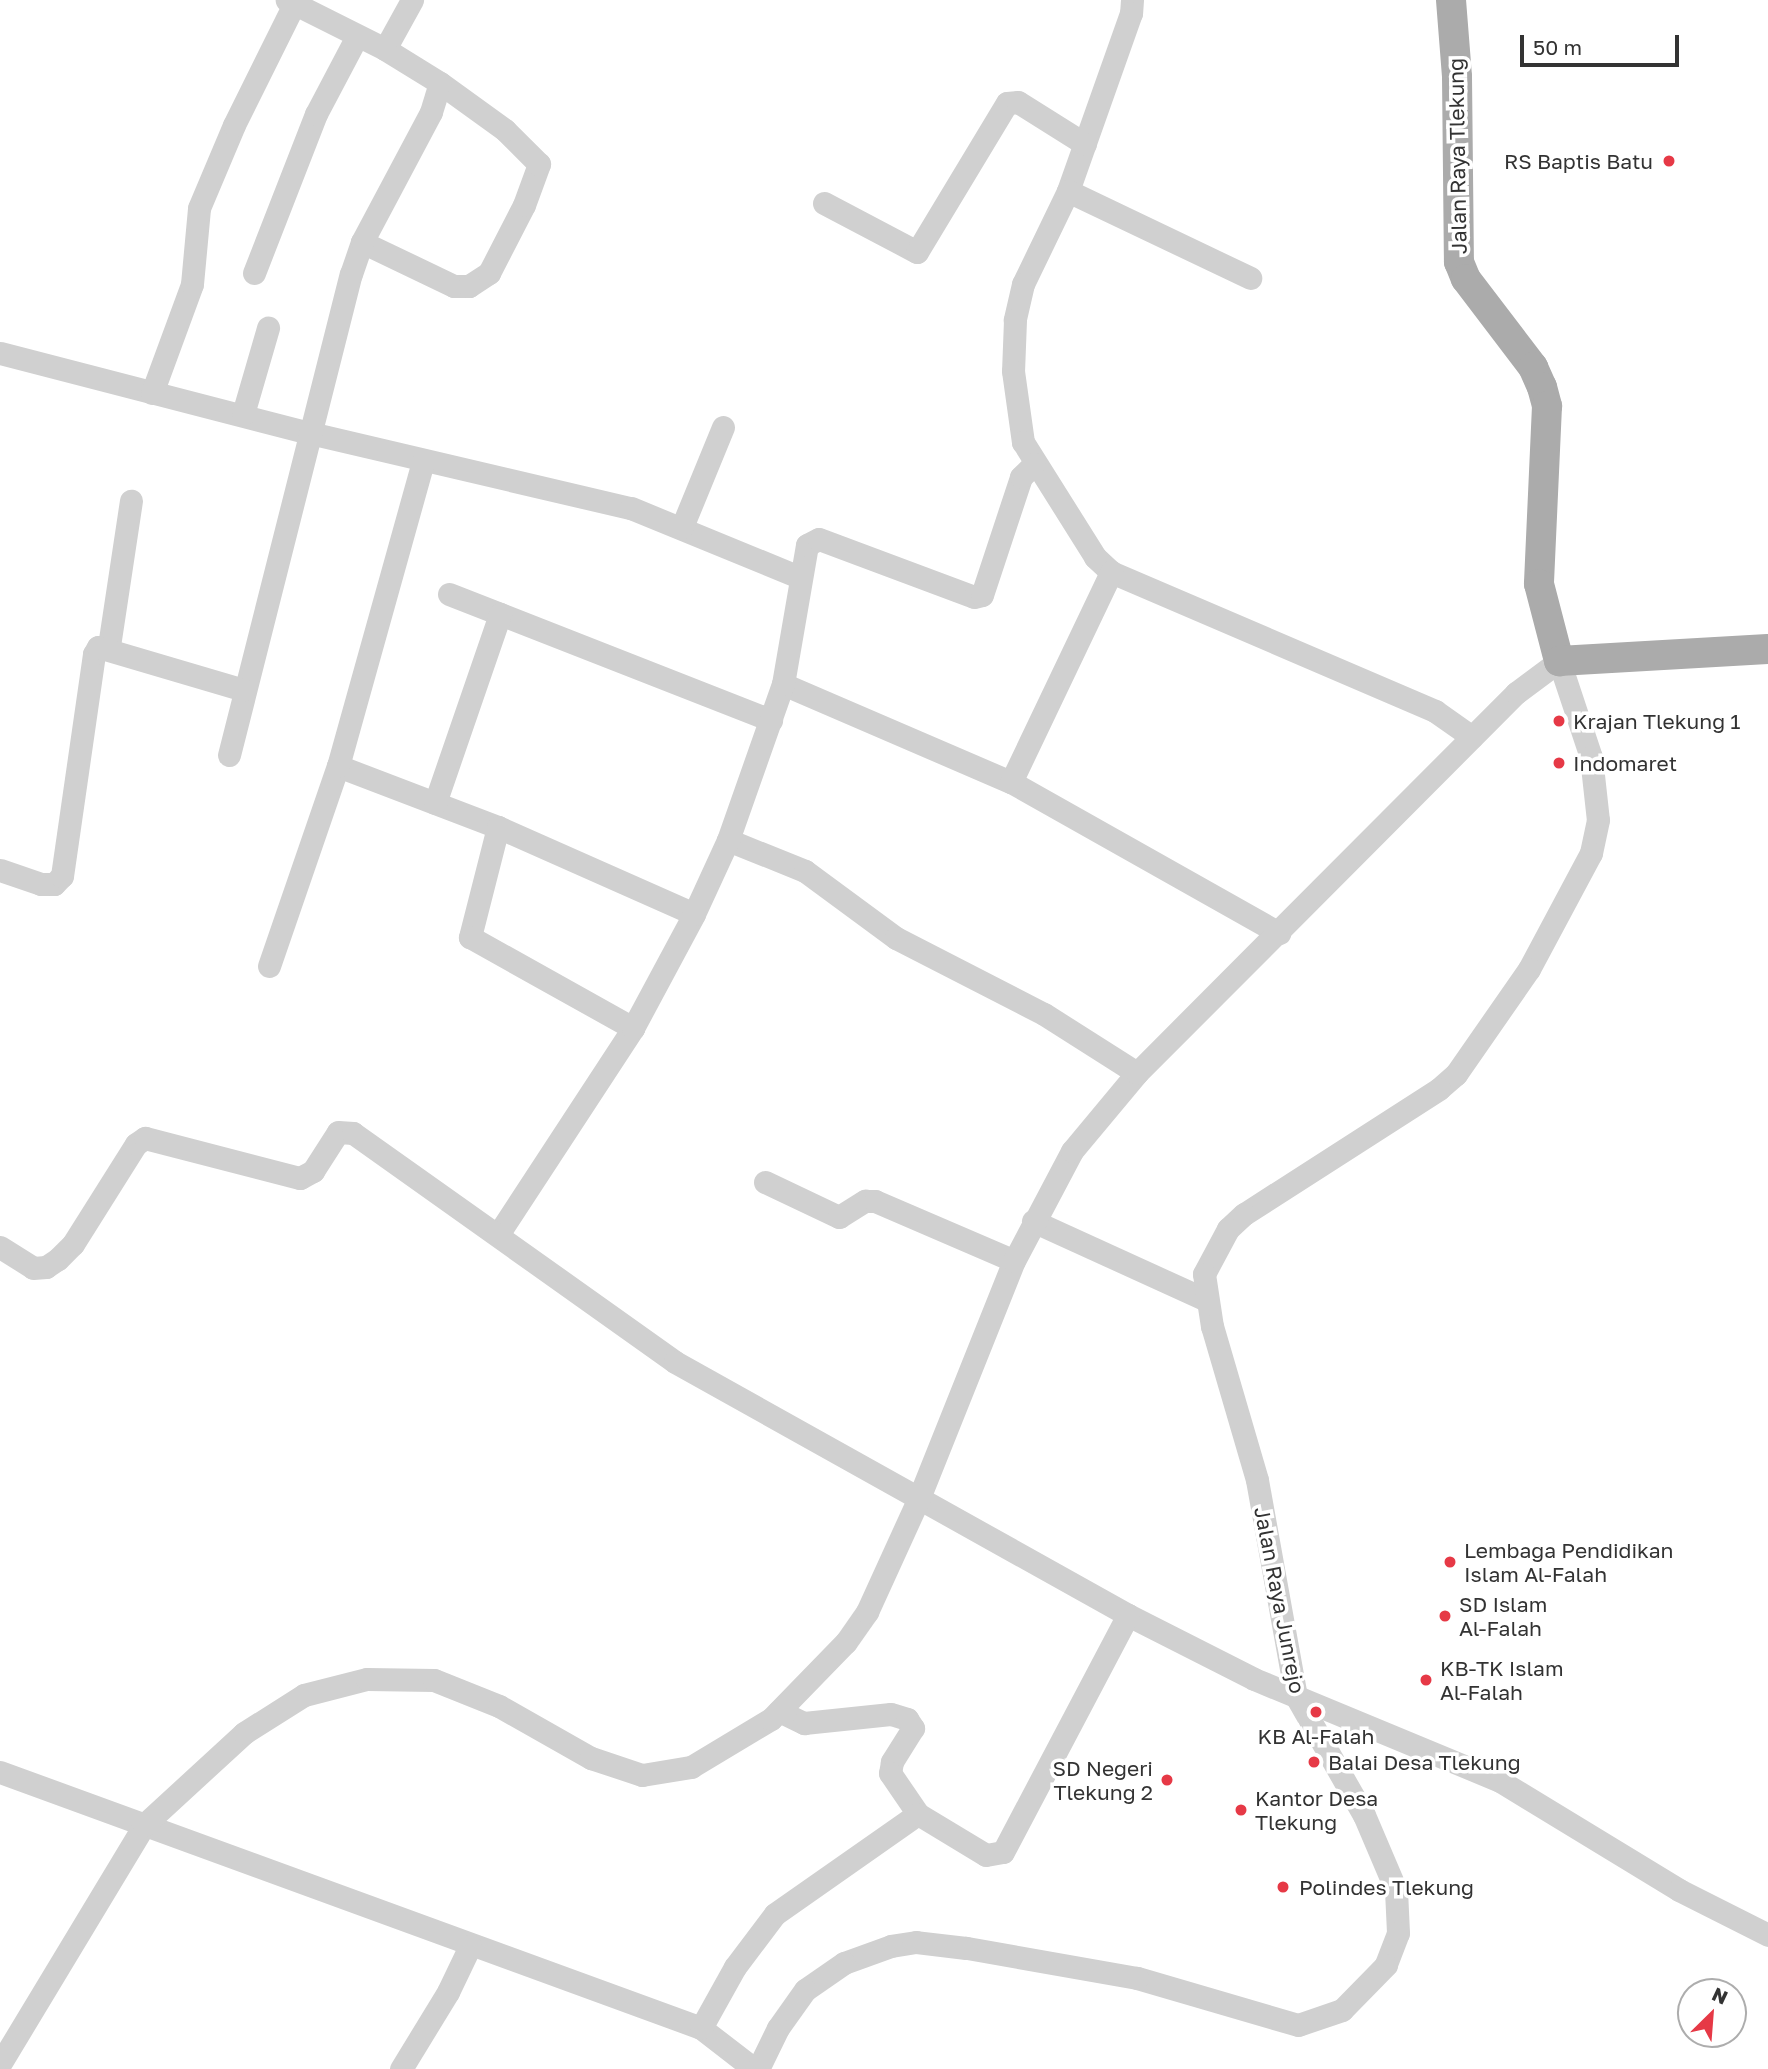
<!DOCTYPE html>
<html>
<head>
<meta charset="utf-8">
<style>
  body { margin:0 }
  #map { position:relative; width:1768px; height:2069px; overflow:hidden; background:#fff; font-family:"Golos Text",sans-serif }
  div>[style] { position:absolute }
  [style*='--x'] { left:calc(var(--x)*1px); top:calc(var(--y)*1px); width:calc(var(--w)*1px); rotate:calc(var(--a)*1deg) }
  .minor>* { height:23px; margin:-11.5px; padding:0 11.5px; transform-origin:11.5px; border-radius:11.5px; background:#d0d0d0 }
  .major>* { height:30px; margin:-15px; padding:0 15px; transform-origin:15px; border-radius:15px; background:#ababab }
  .dots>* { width:19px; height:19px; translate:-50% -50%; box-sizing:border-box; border:4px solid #fff; border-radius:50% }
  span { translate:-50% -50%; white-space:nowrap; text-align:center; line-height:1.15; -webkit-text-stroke:7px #fff; paint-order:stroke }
  .street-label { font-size:21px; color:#333 }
  .poi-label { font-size:21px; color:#333 }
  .right { translate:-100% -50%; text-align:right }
  .left { translate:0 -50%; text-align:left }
  .north { position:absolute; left:1677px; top:1978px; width:70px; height:70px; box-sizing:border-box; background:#fff; border:2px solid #adadad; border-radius:50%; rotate:25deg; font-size:19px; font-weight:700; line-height:28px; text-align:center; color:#333 }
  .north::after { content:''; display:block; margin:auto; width:24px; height:32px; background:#e63946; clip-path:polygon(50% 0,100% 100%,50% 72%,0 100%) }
  .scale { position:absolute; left:1520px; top:35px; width:159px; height:32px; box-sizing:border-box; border:4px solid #333; border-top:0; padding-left:9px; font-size:21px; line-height:24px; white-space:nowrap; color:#333; -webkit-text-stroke:5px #fff; paint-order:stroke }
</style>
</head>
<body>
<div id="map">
  <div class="minor">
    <div style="--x:1132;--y:0;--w:13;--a:94"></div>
    <div style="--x:1131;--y:13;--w:189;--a:109.5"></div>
    <div style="--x:1068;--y:191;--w:103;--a:115.8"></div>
    <div style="--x:1023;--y:284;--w:37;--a:103"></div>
    <div style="--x:1015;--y:320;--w:51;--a:92.2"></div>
    <div style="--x:1013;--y:371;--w:72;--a:82"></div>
    <div style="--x:1023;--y:442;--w:136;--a:57.9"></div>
    <div style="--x:1095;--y:557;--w:22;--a:43"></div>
    <div style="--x:1111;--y:572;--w:353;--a:23.2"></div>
    <div style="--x:1435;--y:711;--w:45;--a:35.1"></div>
    <div style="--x:385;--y:49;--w:56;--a:-61.1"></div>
    <div style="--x:1068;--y:191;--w:202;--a:25.5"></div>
    <div style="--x:824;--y:203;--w:105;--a:27.8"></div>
    <div style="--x:917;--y:252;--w:174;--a:-58.9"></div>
    <div style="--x:1007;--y:103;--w:11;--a:-5"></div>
    <div style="--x:1018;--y:102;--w:79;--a:32.1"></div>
    <div style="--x:362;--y:242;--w:102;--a:25.6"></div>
    <div style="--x:454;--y:286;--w:15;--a:0"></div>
    <div style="--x:469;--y:286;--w:24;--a:-33"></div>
    <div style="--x:489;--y:273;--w:76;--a:-62.8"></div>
    <div style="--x:524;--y:205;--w:44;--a:-69.9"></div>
    <div style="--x:539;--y:164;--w:48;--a:-135"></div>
    <div style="--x:505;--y:130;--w:80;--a:-144.1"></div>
    <div style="--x:254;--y:273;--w:171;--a:-68.7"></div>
    <div style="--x:316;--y:114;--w:86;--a:-62.2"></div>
    <div style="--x:0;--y:353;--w:320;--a:14.5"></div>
    <div style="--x:310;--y:433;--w:330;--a:13.2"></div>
    <div style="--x:631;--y:508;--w:182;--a:22.3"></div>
    <div style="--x:152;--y:393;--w:116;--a:-69.8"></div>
    <div style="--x:192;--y:284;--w:76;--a:-84.7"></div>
    <div style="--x:199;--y:208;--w:90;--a:-67.1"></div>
    <div style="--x:234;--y:125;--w:135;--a:-63.6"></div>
    <div style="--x:243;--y:414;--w:90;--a:-73.8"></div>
    <div style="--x:682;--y:527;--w:108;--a:-67.7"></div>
    <div style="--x:449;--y:594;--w:346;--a:21.4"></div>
    <div style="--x:109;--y:646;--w:147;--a:-81.4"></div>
    <div style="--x:783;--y:684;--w:248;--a:23.3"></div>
    <div style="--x:1011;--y:782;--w:308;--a:29.4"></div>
    <div style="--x:229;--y:755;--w:496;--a:-75.8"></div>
    <div style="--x:351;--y:274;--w:34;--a:-71"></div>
    <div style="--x:362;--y:242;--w:147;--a:-62"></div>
    <div style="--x:431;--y:112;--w:30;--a:-73"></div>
    <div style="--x:440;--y:83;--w:65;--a:-148.3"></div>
    <div style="--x:385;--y:49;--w:110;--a:-153.4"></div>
    <div style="--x:338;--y:766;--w:171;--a:20.9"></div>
    <div style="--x:498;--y:827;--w:214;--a:23.9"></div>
    <div style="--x:1011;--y:782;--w:233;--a:-64.5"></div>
    <div style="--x:435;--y:803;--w:200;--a:-71"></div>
    <div style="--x:498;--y:827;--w:114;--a:104.3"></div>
    <div style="--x:470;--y:937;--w:187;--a:29.2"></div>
    <div style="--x:728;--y:840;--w:83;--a:21.9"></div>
    <div style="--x:805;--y:871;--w:113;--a:36.4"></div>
    <div style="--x:896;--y:938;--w:166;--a:27.2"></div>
    <div style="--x:1044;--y:1014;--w:110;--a:32.4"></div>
    <div style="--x:0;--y:870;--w:43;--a:18.9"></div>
    <div style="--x:41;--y:884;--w:13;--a:0"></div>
    <div style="--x:54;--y:884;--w:11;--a:-45"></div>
    <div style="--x:62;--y:876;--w:224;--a:-81.8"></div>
    <div style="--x:94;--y:654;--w:8;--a:-60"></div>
    <div style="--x:98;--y:647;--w:152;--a:16.4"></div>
    <div style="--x:269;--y:966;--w:212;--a:-71"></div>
    <div style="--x:338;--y:766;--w:317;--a:-74.4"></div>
    <div style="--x:765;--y:1182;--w:82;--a:25.3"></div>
    <div style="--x:839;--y:1217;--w:31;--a:-32"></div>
    <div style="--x:865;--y:1201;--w:10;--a:0"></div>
    <div style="--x:875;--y:1201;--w:151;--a:23.3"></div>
    <div style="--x:1033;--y:1221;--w:190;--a:24.5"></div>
    <div style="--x:499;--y:1233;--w:245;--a:-56.8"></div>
    <div style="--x:633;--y:1028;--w:129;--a:-61.8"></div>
    <div style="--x:694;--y:914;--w:81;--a:-65.3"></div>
    <div style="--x:728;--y:840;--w:165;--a:-70.6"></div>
    <div style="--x:783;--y:684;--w:141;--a:-80.2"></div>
    <div style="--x:807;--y:545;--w:13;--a:-27"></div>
    <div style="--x:819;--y:539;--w:165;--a:20.5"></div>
    <div style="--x:974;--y:597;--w:8;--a:-14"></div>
    <div style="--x:982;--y:595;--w:124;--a:-71.7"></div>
    <div style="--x:1021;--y:477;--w:18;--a:-45"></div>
    <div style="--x:0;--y:1247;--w:39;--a:32"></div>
    <div style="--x:33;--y:1268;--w:13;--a:-4"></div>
    <div style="--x:46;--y:1267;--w:14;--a:-34"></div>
    <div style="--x:58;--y:1259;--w:21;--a:-45"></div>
    <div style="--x:73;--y:1244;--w:118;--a:-57.8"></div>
    <div style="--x:136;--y:1144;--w:11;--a:-34"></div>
    <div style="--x:145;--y:1138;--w:160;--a:14.5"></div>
    <div style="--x:300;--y:1178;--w:15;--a:-28"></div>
    <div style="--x:313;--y:1171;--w:46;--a:-57.3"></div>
    <div style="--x:338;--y:1132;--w:15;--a:4"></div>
    <div style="--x:353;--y:1133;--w:395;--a:35.4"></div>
    <div style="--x:675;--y:1362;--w:519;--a:29.18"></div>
    <div style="--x:1128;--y:1615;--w:141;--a:26.9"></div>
    <div style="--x:1254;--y:1679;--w:266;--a:22.5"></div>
    <div style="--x:1500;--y:1781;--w:210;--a:31.3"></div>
    <div style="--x:1679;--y:1890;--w:100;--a:26.8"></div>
    <div style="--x:779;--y:1711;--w:28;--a:26"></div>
    <div style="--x:804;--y:1723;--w:87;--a:-5.9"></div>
    <div style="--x:891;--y:1714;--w:17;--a:17"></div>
    <div style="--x:907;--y:1719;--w:11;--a:56"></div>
    <div style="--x:913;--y:1728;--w:40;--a:122"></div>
    <div style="--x:892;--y:1762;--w:11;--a:100"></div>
    <div style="--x:890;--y:1773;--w:50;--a:55.7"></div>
    <div style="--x:0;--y:1772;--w:746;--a:20.06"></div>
    <div style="--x:701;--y:2028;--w:67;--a:37.7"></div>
    <div style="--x:701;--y:2028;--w:70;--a:-60.9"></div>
    <div style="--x:735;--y:1967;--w:66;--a:-53"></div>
    <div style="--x:775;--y:1914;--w:174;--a:-35"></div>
    <div style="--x:918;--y:1814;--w:79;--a:31.1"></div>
    <div style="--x:986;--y:1855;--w:17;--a:-10"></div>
    <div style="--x:1003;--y:1852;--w:268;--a:-62.2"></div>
    <div style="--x:0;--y:2064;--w:279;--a:-58.9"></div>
    <div style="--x:144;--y:1825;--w:136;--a:-42.6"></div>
    <div style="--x:244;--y:1733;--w:71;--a:-32.3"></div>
    <div style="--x:304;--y:1695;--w:65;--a:-14.3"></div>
    <div style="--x:367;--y:1679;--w:67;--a:0.9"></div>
    <div style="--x:434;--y:1680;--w:70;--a:21.8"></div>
    <div style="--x:499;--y:1706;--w:106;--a:29.5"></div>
    <div style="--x:591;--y:1758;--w:54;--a:18.4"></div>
    <div style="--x:642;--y:1775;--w:50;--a:-9.3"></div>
    <div style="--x:691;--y:1767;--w:93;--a:-31"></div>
    <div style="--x:771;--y:1719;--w:107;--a:-45.8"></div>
    <div style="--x:846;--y:1642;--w:37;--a:-55"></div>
    <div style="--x:867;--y:1612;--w:125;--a:-65.5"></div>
    <div style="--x:919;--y:1498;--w:255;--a:-68.2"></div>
    <div style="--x:1014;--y:1261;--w:124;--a:-62.2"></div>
    <div style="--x:1072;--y:1151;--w:102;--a:-50.2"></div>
    <div style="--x:1137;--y:1073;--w:537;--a:-45.08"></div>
    <div style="--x:1516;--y:693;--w:54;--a:-36.7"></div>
    <div style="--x:1559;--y:661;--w:101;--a:71.6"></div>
    <div style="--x:1591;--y:757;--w:63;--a:83.7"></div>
    <div style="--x:1598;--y:820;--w:34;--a:102"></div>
    <div style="--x:1591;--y:853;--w:132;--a:118.1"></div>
    <div style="--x:1529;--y:969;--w:128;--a:124.8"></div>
    <div style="--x:1456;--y:1074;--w:23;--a:139"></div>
    <div style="--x:1439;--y:1089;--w:232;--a:147.3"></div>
    <div style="--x:1244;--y:1214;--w:22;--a:137"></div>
    <div style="--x:1228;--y:1229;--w:51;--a:118.1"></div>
    <div style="--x:1204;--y:1274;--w:53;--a:81.3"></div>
    <div style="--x:1212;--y:1326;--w:160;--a:73.7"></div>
    <div style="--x:1257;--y:1480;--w:219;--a:79.8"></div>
    <div style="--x:1296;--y:1696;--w:137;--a:60.3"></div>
    <div style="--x:1364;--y:1815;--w:82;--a:66.9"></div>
    <div style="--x:1396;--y:1890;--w:43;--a:87.3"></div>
    <div style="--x:1398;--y:1933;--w:34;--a:111"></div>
    <div style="--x:1386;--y:1965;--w:63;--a:134.4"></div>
    <div style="--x:1342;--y:2010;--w:46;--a:161.2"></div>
    <div style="--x:1298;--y:2025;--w:168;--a:-163.7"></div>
    <div style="--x:1137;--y:1978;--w:174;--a:-170"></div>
    <div style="--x:966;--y:1948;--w:50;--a:-173.2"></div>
    <div style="--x:916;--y:1942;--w:25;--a:171"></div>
    <div style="--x:891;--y:1946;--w:50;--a:160.1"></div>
    <div style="--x:844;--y:1963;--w:47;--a:145.3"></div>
    <div style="--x:805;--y:1990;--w:47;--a:125.4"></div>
    <div style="--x:778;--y:2028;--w:46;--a:116"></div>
    <div style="--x:401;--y:2069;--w:90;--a:-58.6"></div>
    <div style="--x:448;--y:1992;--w:51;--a:-64.4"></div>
  </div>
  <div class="major">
    <div style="--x:1451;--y:0;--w:77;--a:85.5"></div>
    <div style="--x:1457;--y:77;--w:185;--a:89.4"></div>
    <div style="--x:1459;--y:262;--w:18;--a:68"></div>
    <div style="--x:1466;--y:279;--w:111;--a:52.7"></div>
    <div style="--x:1533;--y:367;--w:22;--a:66"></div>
    <div style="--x:1542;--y:387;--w:20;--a:75"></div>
    <div style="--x:1547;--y:406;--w:178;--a:92.6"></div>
    <div style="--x:1539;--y:584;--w:80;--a:75.4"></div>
    <div style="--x:1559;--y:661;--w:209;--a:-3.3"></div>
  </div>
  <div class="dots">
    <div style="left:1669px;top:161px;background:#e63946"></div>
    <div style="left:1559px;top:721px;background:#e63946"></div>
    <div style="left:1559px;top:763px;background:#e63946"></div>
    <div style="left:1450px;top:1562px;background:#e63946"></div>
    <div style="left:1445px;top:1616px;background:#e63946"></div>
    <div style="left:1426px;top:1680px;background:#e63946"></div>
    <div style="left:1316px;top:1712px;background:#e63946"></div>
    <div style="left:1314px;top:1762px;background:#e63946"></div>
    <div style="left:1167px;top:1780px;background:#e63946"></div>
    <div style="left:1241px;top:1810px;background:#e63946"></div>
    <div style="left:1283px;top:1887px;background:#e63946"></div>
  </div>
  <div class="street-label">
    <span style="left:1457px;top:156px;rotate:-91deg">Jalan Raya Tlekung</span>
    <span style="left:1280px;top:1600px;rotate:79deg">Jalan Raya Junrejo</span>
  </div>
  <div class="poi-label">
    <span class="right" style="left:1653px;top:161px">RS Baptis Batu</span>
    <span class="left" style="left:1573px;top:721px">Krajan Tlekung 1</span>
    <span class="left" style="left:1573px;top:763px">Indomaret</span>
    <span class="left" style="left:1464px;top:1562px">Lembaga Pendidikan<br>Islam Al-Falah</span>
    <span class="left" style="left:1459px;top:1616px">SD Islam<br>Al-Falah</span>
    <span class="left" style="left:1440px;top:1680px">KB-TK Islam<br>Al-Falah</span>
    <span style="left:1316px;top:1736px">KB Al-Falah</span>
    <span class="left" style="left:1328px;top:1762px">Balai Desa Tlekung</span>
    <span class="right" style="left:1153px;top:1780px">SD Negeri<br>Tlekung 2</span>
    <span class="left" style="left:1255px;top:1810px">Kantor Desa<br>Tlekung</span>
    <span class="left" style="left:1299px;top:1887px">Polindes Tlekung</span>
  </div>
  <div class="north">N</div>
  <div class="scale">50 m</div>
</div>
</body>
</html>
